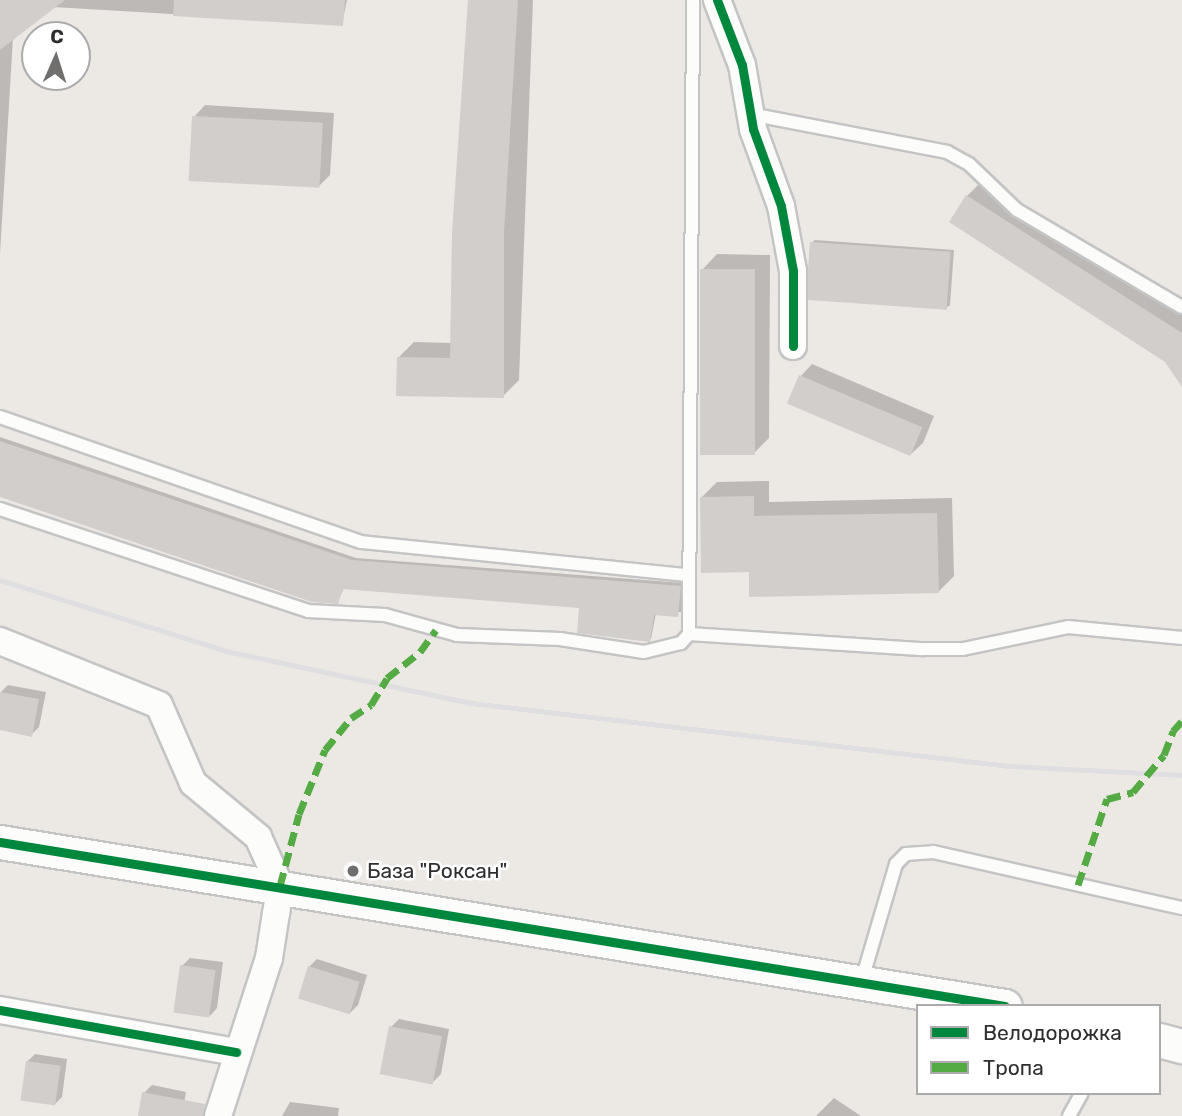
<!DOCTYPE html>
<html>
<head>
<meta charset="utf-8">
<style>
  body { margin:0 }
  #map { position:relative; width:1182px; height:1116px; overflow:hidden; background:#ece8e4; font-family:Rubik,sans-serif }
  div>[style] { position:absolute }
  [style*='--x'] { left:calc(var(--x)*1px); top:calc(var(--y)*1px); width:calc(var(--w)*1px); rotate:calc(var(--a)*1deg) }
  .shadow>* { inset:0; background:#0003 }
  .building>* { inset:0; background:#d1cecb; transform-origin:0 0 }
  .roads { filter:drop-shadow(2px 0 #c5c4c5) drop-shadow(-2px 0 #c5c4c5) drop-shadow(0 2px #c5c4c5) drop-shadow(0 -2px #c5c4c5) }
  .service>* { height:12px; margin:-6px; padding:0 6px; transform-origin:6px; border-radius:6px; background:#fcfcfb }
  .minor>* { height:26px; margin:-13px; padding:0 13px; transform-origin:13px; border-radius:13px; background:#fcfcfb }
  .tertiary>* { height:33px; margin:-16.5px; padding:0 16.5px; transform-origin:16.5px; border-radius:16.5px; background:#fcfcfb }
  .rail>* { height:5px; margin:-2.5px; padding:0 2.5px; transform-origin:2.5px; border-radius:2.5px; background:#dfdfe1 }
  .quiet>* { height:7px; margin-top:-3.5px; transform-origin:0; background:repeating-linear-gradient(90deg,#54ab44 0 14px,transparent 0 21px) }
  .cycleway>* { height:9px; margin:-4.5px; padding:0 4.5px; transform-origin:4.5px; border-radius:4.5px; background:#00873e }
  .dots>* { width:19px; height:19px; translate:-50% -50%; box-sizing:border-box; border:4px solid #fff; border-radius:50% }
  span { translate:-50% -50%; white-space:nowrap; text-align:center; line-height:1.15; -webkit-text-stroke:5px #fff; paint-order:stroke }
  .poi-label { font-size:21px; color:#2e2e2e }
  .left { translate:0 -50%; text-align:left }
  .legend { position:absolute; left:916px; top:1004px; width:245px; height:91px; box-sizing:border-box; background:#fff; border:2px solid #ababab; margin:0; padding:9px 12px; list-style:none; font-size:21px; color:#2e2e2e }
  .legend li { display:flex; align-items:center; gap:14px; height:35px }
  .legend b { width:35px; border:2px solid #ababab }
  .north { position:absolute; left:21px; top:21px; width:70px; height:70px; box-sizing:border-box; background:#fff; border:2px solid #ababab; border-radius:50%; rotate:3deg; font-size:19px; font-weight:700; line-height:28px; text-align:center; color:#2e2e2e }
  .north::after { content:''; display:block; margin:auto; width:24px; height:32px; background:#706f6e; clip-path:polygon(50% 0,100% 100%,50% 72%,0 100%) }
</style>
</head>
<body>
<div id="map">
  <div class="shadow">
    <div style="clip-path:polygon(0 0,347px 0,342px 24px,53px 7px,13px 38px,0 254px)"></div>
    <div style="clip-path:polygon(470px 0,533px 0,519px 380px,503px 396px,398px 358px,414px 342px,452px 343px)"></div>
    <div style="clip-path:polygon(205px 105px,334px 113px,330px 175px,318px 187px,194px 117px)"></div>
    <div style="clip-path:polygon(983px 180px,1182px 308px,1182px 384px,1166px 360px,967px 196px)"></div>
    <div style="clip-path:polygon(815px 240px,954px 250px,950px 305px,946px 308px,811px 243px)"></div>
    <div style="clip-path:polygon(717px 254px,770px 255px,769px 438px,754px 453px,702px 270px)"></div>
    <div style="clip-path:polygon(812px 364px,934px 416px,923px 443px,911px 454px,801px 376px)"></div>
    <div style="clip-path:polygon(0 437px,356px 558px,683px 583px,681px 612px,656px 613px,651px 639px,579px 631px,581px 606px,344px 588px,337px 602px,0 495px)"></div>
    <div style="clip-path:polygon(769px 481px,769px 502px,952px 498px,954px 576px,938px 592px,750px 570px,701px 498px,717px 482px)"></div>
    <div style="clip-path:polygon(8px 685px,46px 692px,39px 727px,31px 735px,0 728px,0 693px)"></div>
    <div style="clip-path:polygon(190px 958px,223px 962px,217px 1008px,210px 1016px,182px 966px)"></div>
    <div style="clip-path:polygon(317px 959px,367px 975px,358px 1005px,350px 1013px,309px 967px)"></div>
    <div style="clip-path:polygon(399px 1019px,449px 1029px,441px 1074px,433px 1082px,391px 1027px)"></div>
    <div style="clip-path:polygon(35px 1054px,67px 1059px,62px 1097px,55px 1104px,27px 1062px)"></div>
    <div style="clip-path:polygon(152px 1085px,186px 1092px,182px 1116px,140px 1116px,144px 1093px)"></div>
    <div style="clip-path:polygon(834px 1098px,861px 1116px,816px 1116px)"></div>
    <div style="clip-path:polygon(290px 1102px,339px 1108px,338px 1116px,282px 1116px)"></div>
  </div>
  <div class="building">
    <div style="clip-path:polygon(0 0,65px 0,0 50px)"></div>
    <div style="clip-path:polygon(174px 0,345px 0,343px 26px,173px 16px)"></div>
    <div style="clip-path:polygon(468px 0,518px 0,504px 233px,504px 398px,396px 396px,397px 357px,450px 358px,452px 232px)"></div>
    <div style="left:192px;top:116px;width:131px;height:65px;rotate:3deg"></div>
    <div style="clip-path:polygon(966px 195px,1182px 333px,1182px 387px,1165px 362px,949px 222px)"></div>
    <div style="left:810px;top:242px;width:141px;height:58px;rotate:4deg"></div>
    <div style="left:700px;top:269px;width:55px;height:186px"></div>
    <div style="left:799px;top:375px;width:134px;height:31px;rotate:23deg"></div>
    <div style="clip-path:polygon(0 441px,352px 560px,681px 586px,678px 617px,654px 615px,650px 642px,577px 633px,579px 608px,343px 589px,338px 604px,312px 602px,0 497px)"></div>
    <div style="clip-path:polygon(754px 496px,754px 516px,937px 513px,939px 593px,749px 597px,749px 572px,701px 573px,700px 497px)"></div>
    <div style="clip-path:polygon(0 692px,39px 699px,32px 737px,0 730px)"></div>
    <div style="left:180px;top:965px;width:36px;height:48px;rotate:8deg"></div>
    <div style="left:308px;top:966px;width:54px;height:34px;rotate:17deg"></div>
    <div style="left:389px;top:1026px;width:54px;height:49px;rotate:11deg"></div>
    <div style="left:26px;top:1061px;width:35px;height:40px;rotate:8deg"></div>
    <div style="clip-path:polygon(142px 1092px,205px 1104px,203px 1116px,138px 1116px)"></div>
  </div>
  <div class="roads">
    <div class="service">
      <div style="--x:750;--y:114;--w:201;--a:10.9"></div>
      <div style="--x:947;--y:152;--w:25;--a:29"></div>
      <div style="--x:969;--y:164;--w:66;--a:43.8"></div>
      <div style="--x:1017;--y:210;--w:191;--a:30.5"></div>
      <div style="--x:0;--y:417;--w:382;--a:19.1"></div>
      <div style="--x:361;--y:542;--w:329;--a:5.8"></div>
      <div style="--x:0;--y:509;--w:324;--a:18.3"></div>
      <div style="--x:308;--y:611;--w:77;--a:3"></div>
      <div style="--x:385;--y:615;--w:75;--a:15.5"></div>
      <div style="--x:457;--y:635;--w:103;--a:2.2"></div>
      <div style="--x:560;--y:639;--w:85;--a:8.8"></div>
      <div style="--x:644;--y:652;--w:38;--a:-14"></div>
      <div style="--x:681;--y:643;--w:12;--a:-48"></div>
      <div style="--x:689;--y:634;--w:634;--a:-89.64"></div>
      <div style="--x:689;--y:634;--w:235;--a:3.7"></div>
      <div style="--x:924;--y:649;--w:39;--a:0"></div>
      <div style="--x:963;--y:649;--w:107;--a:-11.8"></div>
      <div style="--x:1068;--y:627;--w:115;--a:5.5"></div>
      <div style="--x:861;--y:983;--w:124;--a:-73.6"></div>
      <div style="--x:896;--y:864;--w:14;--a:-45"></div>
      <div style="--x:906;--y:854;--w:27;--a:-4"></div>
      <div style="--x:933;--y:852;--w:255;--a:12.7"></div>
      <div style="--x:1069;--y:1116;--w:26;--a:-61"></div>
    </div>
    <div class="minor">
      <div style="--x:717;--y:0;--w:70;--a:69"></div>
      <div style="--x:742;--y:65;--w:65;--a:80.2"></div>
      <div style="--x:753;--y:129;--w:82;--a:70"></div>
      <div style="--x:781;--y:206;--w:66;--a:79.5"></div>
      <div style="--x:793;--y:271;--w:75;--a:90"></div>
      <div style="--x:0;--y:641;--w:171;--a:21.9"></div>
      <div style="--x:159;--y:705;--w:85;--a:66.4"></div>
      <div style="--x:193;--y:783;--w:85;--a:39.7"></div>
      <div style="--x:258;--y:837;--w:54;--a:65.8"></div>
      <div style="--x:280;--y:886;--w:27;--a:98"></div>
      <div style="--x:276;--y:913;--w:46;--a:98.8"></div>
      <div style="--x:269;--y:958;--w:166;--a:107.9"></div>
      <div style="--x:0;--y:1010;--w:240;--a:10.1"></div>
    </div>
    <div class="tertiary">
      <div style="--x:0;--y:842;--w:1018;--a:9.27"></div>
      <div style="--x:1159;--y:1040;--w:24;--a:15"></div>
    </div>
  </div>
  <div class="rail">
    <div style="--x:0;--y:580;--w:237;--a:17.4"></div>
    <div style="--x:226;--y:651;--w:250;--a:12"></div>
    <div style="--x:471;--y:703;--w:542;--a:6.68"></div>
    <div style="--x:1009;--y:766;--w:173;--a:3"></div>
  </div>
  <div class="quiet">
    <div style="--x:1078;--y:885;--w:91;--a:-71.4"></div>
    <div style="--x:1107;--y:799;--w:27;--a:-15"></div>
    <div style="--x:1133;--y:792;--w:48;--a:-50"></div>
    <div style="--x:1164;--y:755;--w:26;--a:-69"></div>
    <div style="--x:1173;--y:731;--w:13;--a:-48"></div>
    <div style="--x:280;--y:886;--w:74;--a:-75.2"></div>
    <div style="--x:299;--y:814;--w:69;--a:-67.9"></div>
    <div style="--x:325;--y:750;--w:41;--a:-50.9"></div>
    <div style="--x:351;--y:718;--w:24;--a:-33"></div>
    <div style="--x:371;--y:705;--w:31;--a:-59"></div>
    <div style="--x:387;--y:678;--w:42;--a:-38.2"></div>
    <div style="--x:420;--y:652;--w:27;--a:-54"></div>
  </div>
  <div class="cycleway">
    <div style="--x:717;--y:0;--w:70;--a:69"></div>
    <div style="--x:742;--y:65;--w:65;--a:80.2"></div>
    <div style="--x:753;--y:129;--w:82;--a:70"></div>
    <div style="--x:781;--y:206;--w:66;--a:79.5"></div>
    <div style="--x:793;--y:271;--w:75;--a:90"></div>
    <div style="--x:0;--y:842;--w:1018;--a:9.27"></div>
    <div style="--x:0;--y:1010;--w:240;--a:10.1"></div>
  </div>
  <div class="dots">
    <div style="left:353px;top:871px;background:#706f6e"></div>
  </div>
  <div class="poi-label">
    <span class="left" style="left:367px;top:871px">База "Роксан"</span>
  </div>
  <ul class="legend">
  <li><b style="height:9px;background:#00873e"></b>Велодорожка</li>
  <li><b style="height:9px;background:#54ab44"></b>Тропа</li>
  </ul>
  <div class="north">С</div>
</div>
</body>
</html>
